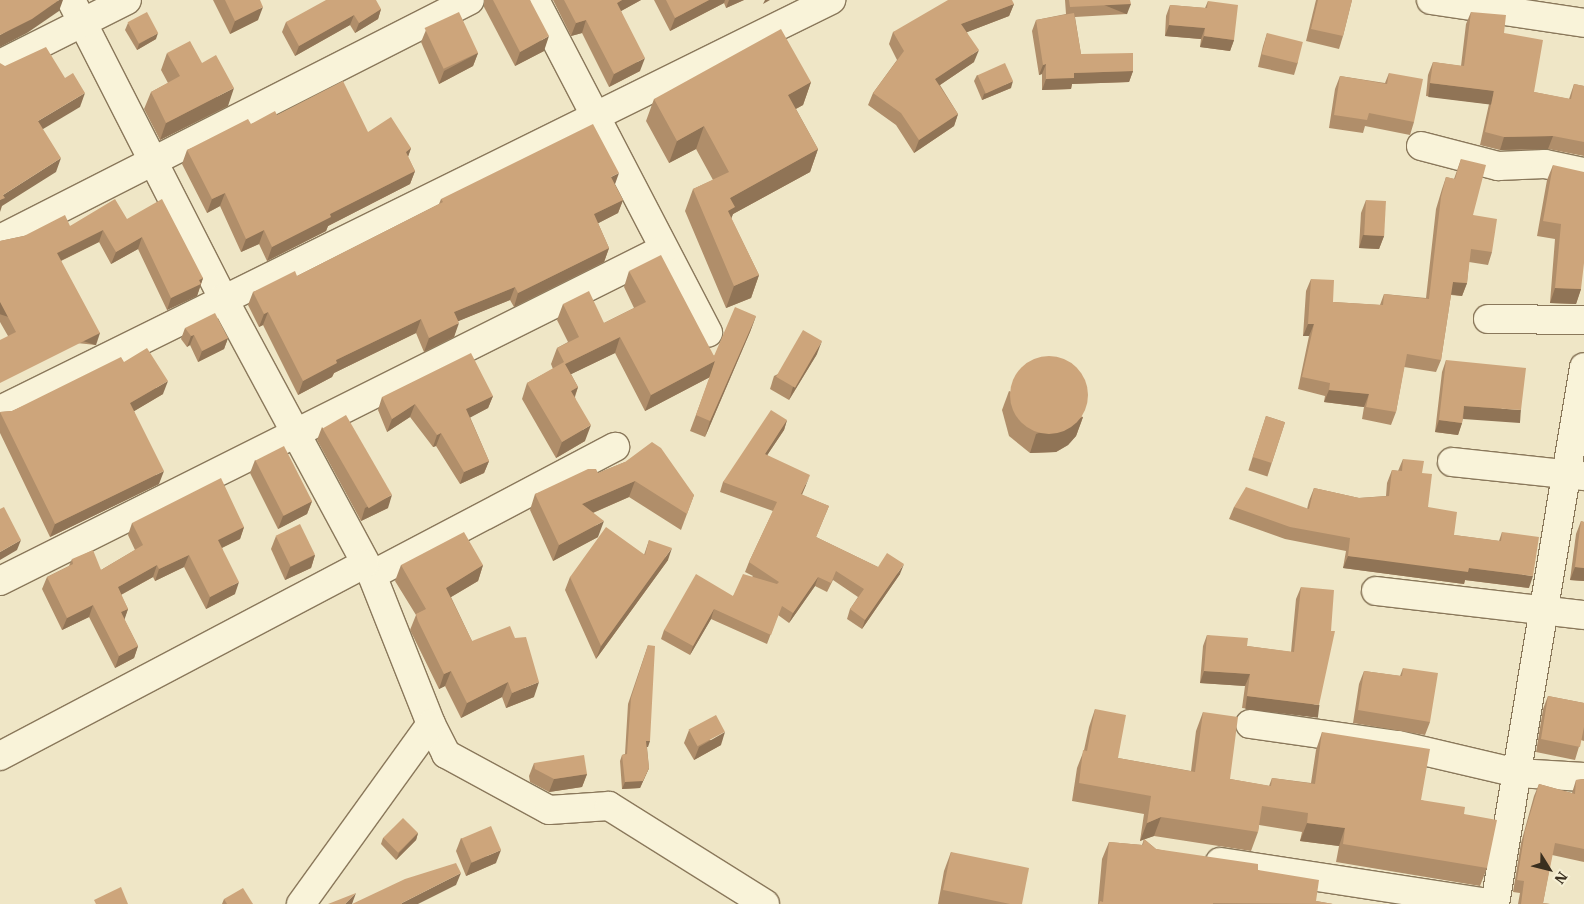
<!DOCTYPE html>
<html>
<head>
<meta charset="utf-8">
<style>
  body { margin:0 }
  #map { position:relative; width:1584px; height:904px; overflow:hidden; background:#efe6c6; font-family:"IBM Plex Serif",serif }
  div>[style] { position:absolute }
  [style*='--x'] { left:calc(var(--x)*1px); top:calc(var(--y)*1px); width:calc(var(--w)*1px); rotate:calc(var(--a)*1deg) }
  .roads { filter:drop-shadow(1px 0 #8a785b) drop-shadow(-1px 0 #8a785b) drop-shadow(0 1px #8a785b) drop-shadow(0 -1px #8a785b) }
  .minor>* { height:28px; margin:-14px; padding:0 14px; transform-origin:14px; border-radius:14px; background:#f9f3d9 }
  .wall>* { inset:0; background:#b08e6a; transform-origin:0 0 }
  .shaded-wall>* { inset:0; background:#907456; transform-origin:0 0 }
  .building>* { inset:0; background:#cda57b; transform-origin:0 0 }
  .round { border-radius:50% }
  span { translate:-50% -50%; white-space:nowrap; text-align:center; line-height:1.15; -webkit-text-stroke:5px #f6f0d5; paint-order:stroke }
  .north { position:absolute; left:1524px; top:844px; width:50px; height:50px; -webkit-text-stroke:4px #f6f0d5; paint-order:stroke; rotate:126deg; font-size:14px; font-weight:700; line-height:20px; text-align:center; color:#3a2f1f }
  .north::after { content:''; display:block; margin:auto; width:18px; height:22px; background:#3a2f1f; clip-path:polygon(50% 0,100% 100%,50% 72%,0 100%) }
</style>
</head>
<body>
<div id="map">
  <div class="roads">
    <div class="minor">
      <div style="--x:71;--y:0;--w:335;--a:63"></div>
      <div style="--x:223;--y:298;--w:315;--a:61.7"></div>
      <div style="--x:372;--y:575;--w:160;--a:68.4"></div>
      <div style="--x:431;--y:724;--w:34;--a:63"></div>
      <div style="--x:446;--y:754;--w:117;--a:28.5"></div>
      <div style="--x:549;--y:810;--w:60;--a:-3.8"></div>
      <div style="--x:609;--y:806;--w:184;--a:32.1"></div>
      <div style="--x:535;--y:0;--w:375;--a:62.5"></div>
      <div style="--x:1431;--y:0;--w:155;--a:8.5"></div>
      <div style="--x:0;--y:64;--w:142;--a:-26.7"></div>
      <div style="--x:1421;--y:146;--w:80;--a:14.6"></div>
      <div style="--x:1498;--y:166;--w:47;--a:-2.4"></div>
      <div style="--x:1545;--y:164;--w:40;--a:12"></div>
      <div style="--x:0;--y:239;--w:527;--a:-26.95"></div>
      <div style="--x:1488;--y:319;--w:96;--a:0.6"></div>
      <div style="--x:0;--y:410;--w:927;--a:-26.26"></div>
      <div style="--x:1452;--y:462;--w:133;--a:6.1"></div>
      <div style="--x:372;--y:575;--w:275;--a:-27.8"></div>
      <div style="--x:0;--y:581;--w:742;--a:-26.57"></div>
      <div style="--x:1376;--y:591;--w:209;--a:6.6"></div>
      <div style="--x:1250;--y:724;--w:149;--a:8.1"></div>
      <div style="--x:1398;--y:745;--w:122;--a:13.2"></div>
      <div style="--x:1517;--y:773;--w:67;--a:3.4"></div>
      <div style="--x:0;--y:756;--w:412;--a:-27.8"></div>
      <div style="--x:1220;--y:862;--w:276;--a:8.7"></div>
      <div style="--x:301;--y:904;--w:222;--a:-54.2"></div>
      <div style="--x:1495;--y:904;--w:544;--a:-80.59"></div>
    </div>
  </div>
  <div class="wall">
    <div style="clip-path:polygon(213px 0,260px 0,258px 20px,230px 34px)"></div>
    <div style="clip-path:polygon(484px 0,530px 0,544px 51px,515px 66px,484px 7px)"></div>
    <div style="clip-path:polygon(553px 0,641px 0,621px 11px,640px 71px,609px 87px,582px 33px,571px 36px)"></div>
    <div style="clip-path:polygon(654px 0,744px 0,726px 8px,724px 3px,670px 31px)"></div>
    <div style="clip-path:polygon(1065px 0,1130px 0,1127px 14px,1075px 17px,1081px 54px,1133px 71px,1129px 82px,1072px 84px,1071px 89px,1042px 90px,1042px 74px,1039px 75px,1032px 31px,1036px 20px,1066px 14px)"></div>
    <div style="clip-path:polygon(1316px 0,1352px 0,1343px 36px,1339px 49px,1306px 41px)"></div>
    <div style="clip-path:polygon(1208px 1px,1234px 40px,1230px 51px,1200px 47px,1201px 39px,1165px 36px,1166px 16px,1170px 5px,1205px 8px)"></div>
    <div style="clip-path:polygon(1014px 4px,1009px 16px,967px 32px,974px 62px,940px 85px,958px 114px,954px 126px,914px 153px,896px 125px,868px 105px,873px 93px,897px 60px,889px 44px,893px 32px)"></div>
    <div style="clip-path:polygon(381px 9px,378px 19px,355px 33px,350px 25px,295px 56px,282px 32px,286px 22px)"></div>
    <div style="clip-path:polygon(1471px 12px,1504px 33px,1534px 92px,1569px 99px,1574px 84px,1584px 86px,1584px 156px,1548px 149px,1500px 150px,1480px 145px,1489px 104px,1426px 96px,1428px 75px,1433px 62px,1461px 66px,1466px 24px)"></div>
    <div style="clip-path:polygon(128px 23px,156px 39px,137px 50px,125px 30px)"></div>
    <div style="clip-path:polygon(426px 30px,478px 53px,473px 66px,439px 84px,421px 42px)"></div>
    <div style="clip-path:polygon(1267px 33px,1298px 62px,1294px 75px,1258px 67px,1263px 46px)"></div>
    <div style="clip-path:polygon(167px 53px,228px 106px,160px 140px,144px 109px,151px 92px,168px 83px,161px 70px)"></div>
    <div style="clip-path:polygon(1389px 73px,1414px 122px,1410px 135px,1365px 126px,1363px 133px,1329px 128px,1335px 89px,1340px 76px,1385px 83px)"></div>
    <div style="clip-path:polygon(977px 75px,1011px 88px,982px 100px,974px 81px)"></div>
    <div style="clip-path:polygon(811px 82px,803px 105px,796px 109px,818px 149px,810px 172px,733px 214px,731px 218px,759px 275px,751px 298px,726px 308px,685px 211px,693px 189px,713px 180px,696px 149px,669px 163px,646px 121px,654px 99px)"></div>
    <div style="clip-path:polygon(277px 115px,368px 132px,411px 148px,408px 157px,415px 171px,410px 184px,328px 226px,326px 231px,267px 261px,259px 244px,241px 252px,220px 206px,207px 213px,182px 164px,187px 150px,251px 124px)"></div>
    <div style="clip-path:polygon(1461px 159px,1473px 215px,1492px 252px,1488px 265px,1469px 262px,1467px 283px,1462px 296px,1451px 295px,1441px 360px,1436px 372px,1404px 367px,1396px 412px,1391px 425px,1362px 419px,1364px 407px,1324px 402px,1325px 396px,1298px 389px,1309px 336px,1303px 336px,1306px 291px,1311px 279px,1333px 302px,1380px 305px,1384px 294px,1426px 298px,1436px 209px,1442px 189px,1446px 177px,1454px 179px)"></div>
    <div style="clip-path:polygon(1553px 165px,1581px 289px,1576px 304px,1550px 303px,1555px 239px,1537px 236px,1547px 180px)"></div>
    <div style="clip-path:polygon(615px 185px,623px 200px,618px 213px,598px 223px,609px 248px,604px 262px,514px 307px,510px 300px,458px 321px,454px 337px,424px 352px,416px 333px,334px 373px,332px 377px,298px 395px,263px 325px,259px 327px,248px 305px,253px 292px,297px 276px,439px 204px,441px 199px)"></div>
    <div style="clip-path:polygon(1366px 200px,1384px 236px,1379px 249px,1359px 248px,1361px 213px)"></div>
    <div style="clip-path:polygon(127px 219px,203px 278px,197px 296px,167px 310px,138px 249px,111px 264px,99px 242px,61px 261px,96px 345px,8px 336px,0 322px,0 241px,70px 226px)"></div>
    <div style="clip-path:polygon(629px 271px,714px 356px,756px 316px,750px 332px,705px 437px,690px 431px,710px 377px,645px 411px,615px 353px,571px 374px,578px 387px,575px 397px,585px 441px,556px 458px,522px 399px,527px 383px,553px 369px,551px 364px,557px 348px,568px 342px,557px 320px,563px 304px,604px 323px,634px 308px,624px 287px)"></div>
    <div style="clip-path:polygon(185px 328px,228px 338px,224px 349px,198px 362px,190px 345px,187px 347px,181px 339px)"></div>
    <div style="clip-path:polygon(817px 354px,789px 400px,770px 389px,774px 376px)"></div>
    <div style="clip-path:polygon(1446px 360px,1517px 422px,1463px 418px,1462px 423px,1458px 435px,1435px 432px,1442px 372px)"></div>
    <div style="clip-path:polygon(124px 362px,163px 394px,134px 411px,159px 484px,50px 537px,0 433px,0 412px,12px 411px)"></div>
    <div style="clip-path:polygon(1009px 391px,1083px 417px,1076px 436px,1068px 445px,1056px 452px,1030px 453px,1009px 436px,1002px 410px)"></div>
    <div style="clip-path:polygon(493px 396px,488px 408px,470px 417px,489px 461px,484px 473px,460px 484px,436px 446px,433px 447px,410px 417px,387px 432px,378px 410px,382px 397px)"></div>
    <div style="left:1266px;top:416px;width:20px;height:57px;rotate:18deg"></div>
    <div style="clip-path:polygon(787px 420px,784px 430px,767px 455px,806px 485px,802px 495px,829px 506px,816px 537px,878px 567px,900px 574px,862px 629px,847px 619px,850px 609px,858px 597px,833px 580px,827px 592px,815px 586px,789px 623px,778px 615px,767px 644px,711px 619px,690px 655px,661px 639px,664px 630px,733px 596px,753px 576px,745px 572px,749px 562px,773px 511px,720px 492px,723px 482px)"></div>
    <div style="clip-path:polygon(322px 427px,388px 508px,361px 521px,317px 440px)"></div>
    <div style="clip-path:polygon(1403px 459px,1422px 473px,1428px 507px,1454px 535px,1499px 541px,1502px 532px,1529px 588px,1465px 580px,1464px 584px,1343px 568px,1346px 551px,1285px 539px,1229px 519px,1234px 507px,1307px 509px,1309px 501px,1314px 488px,1359px 498px,1386px 496px,1387px 483px,1392px 470px,1398px 471px)"></div>
    <div style="clip-path:polygon(255px 460px,312px 501px,307px 514px,278px 529px,250px 473px)"></div>
    <div style="clip-path:polygon(625px 462px,694px 495px,681px 530px,629px 497px,593px 513px,598px 537px,553px 561px,530px 510px,535px 494px,598px 473px)"></div>
    <div style="clip-path:polygon(1581px 521px,1584px 522px,1584px 581px,1570px 580px,1576px 534px)"></div>
    <div style="clip-path:polygon(132px 523px,244px 527px,240px 539px,222px 548px,235px 594px,206px 609px,184px 567px,155px 581px,153px 577px,121px 595px,128px 609px,124px 619px,138px 646px,134px 658px,115px 668px,89px 617px,62px 630px,42px 589px,47px 577px,69px 566px,72px 559px,101px 570px,135px 550px,128px 535px)"></div>
    <div style="clip-path:polygon(276px 536px,315px 555px,311px 568px,285px 580px,271px 549px)"></div>
    <div style="clip-path:polygon(649px 540px,668px 560px,596px 659px,565px 590px,570px 577px,644px 555px)"></div>
    <div style="clip-path:polygon(401px 565px,483px 565px,478px 581px,451px 597px,472px 641px,534px 697px,506px 708px,502px 697px,461px 718px,445px 686px,439px 689px,413px 636px,410px 630px,416px 615px,395px 581px)"></div>
    <div style="clip-path:polygon(1301px 587px,1315px 717px,1242px 708px,1245px 686px,1200px 683px,1203px 646px,1207px 635px,1247px 646px,1291px 652px,1296px 599px)"></div>
    <div style="clip-path:polygon(648px 645px,648px 747px,647px 747px,649px 768px,640px 788px,622px 789px,620px 761px,622px 755px,625px 754px,628px 704px)"></div>
    <div style="clip-path:polygon(1403px 668px,1430px 722px,1425px 735px,1353px 723px,1359px 684px,1364px 671px,1400px 676px)"></div>
    <div style="clip-path:polygon(1548px 696px,1584px 703px,1584px 741px,1581px 740px,1575px 760px,1536px 752px,1543px 709px)"></div>
    <div style="clip-path:polygon(1095px 709px,1118px 758px,1191px 771px,1196px 731px,1203px 712px,1230px 779px,1269px 786px,1272px 778px,1311px 783px,1316px 750px,1322px 732px,1421px 800px,1464px 814px,1487px 868px,1480px 886px,1336px 862px,1339px 846px,1300px 841px,1302px 832px,1259px 825px,1258px 832px,1251px 851px,1154px 836px,1144px 839px,1156px 849px,1258px 870px,1316px 901px,1333px 904px,1098px 904px,1102px 859px,1109px 842px,1142px 845px,1144px 839px,1140px 841px,1144px 814px,1072px 801px,1077px 768px,1084px 750px,1089px 727px)"></div>
    <div style="clip-path:polygon(689px 730px,721px 745px,694px 760px,684px 743px)"></div>
    <div style="clip-path:polygon(534px 763px,587px 774px,582px 787px,549px 792px,530px 782px,529px 776px)"></div>
    <div style="clip-path:polygon(1584px 779px,1584px 862px,1552px 855px,1543px 903px,1550px 904px,1518px 904px,1520px 893px,1513px 892px,1521px 843px,1534px 796px,1539px 784px,1572px 793px,1576px 780px)"></div>
    <div style="clip-path:polygon(418px 833px,416px 840px,396px 860px,381px 844px,383px 838px)"></div>
    <div style="clip-path:polygon(461px 838px,496px 863px,466px 876px,456px 851px)"></div>
    <div style="clip-path:polygon(951px 852px,1022px 904px,938px 904px,944px 871px)"></div>
    <div style="clip-path:polygon(224px 899px,253px 904px,222px 904px)"></div>
  </div>
  <div class="shaded-wall">
    <div style="clip-path:polygon(59px 0,63px 0,59px 11px,27px 33px,0 47px,0 35px)"></div>
    <div style="clip-path:polygon(622px 0,641px 0,612px 16px,617px 3px)"></div>
    <div style="clip-path:polygon(709px 0,725px 0,724px 3px,670px 31px,675px 18px)"></div>
    <div style="clip-path:polygon(729px 0,744px 0,726px 8px)"></div>
    <div style="clip-path:polygon(765px 0,770px 0,763px 4px)"></div>
    <div style="clip-path:polygon(1014px 4px,1009px 16px,957px 36px,961px 24px)"></div>
    <div style="left:1131px;top:4px;width:11px;height:61px;rotate:112deg"></div>
    <div style="clip-path:polygon(263px 7px,258px 20px,230px 34px,235px 21px)"></div>
    <div style="clip-path:polygon(381px 9px,378px 19px,355px 33px,359px 23px)"></div>
    <div style="clip-path:polygon(354px 15px,350px 25px,295px 56px,299px 46px)"></div>
    <div style="clip-path:polygon(586px 20px,582px 33px,571px 36px,576px 23px)"></div>
    <div style="clip-path:polygon(1169px 25px,1205px 28px,1201px 39px,1165px 36px)"></div>
    <div style="clip-path:polygon(158px 33px,156px 39px,137px 50px,139px 44px)"></div>
    <div style="clip-path:polygon(549px 36px,544px 51px,515px 66px,520px 52px)"></div>
    <div style="clip-path:polygon(1204px 36px,1234px 40px,1230px 51px,1200px 47px)"></div>
    <div style="clip-path:polygon(979px 50px,974px 62px,931px 91px,935px 79px)"></div>
    <div style="clip-path:polygon(478px 53px,473px 66px,439px 84px,444px 71px)"></div>
    <div style="clip-path:polygon(645px 58px,640px 71px,609px 87px,614px 74px)"></div>
    <div style="clip-path:polygon(1046px 64px,1042px 74px,1039px 75px,1043px 65px)"></div>
    <div style="clip-path:polygon(1133px 71px,1129px 82px,1072px 84px,1071px 89px,1042px 90px,1046px 79px,1074px 73px)"></div>
    <div style="clip-path:polygon(1013px 81px,1011px 88px,982px 100px,984px 94px)"></div>
    <div style="clip-path:polygon(811px 82px,803px 105px,780px 117px,788px 95px)"></div>
    <div style="left:1430px;top:83px;width:64px;height:14px;rotate:7deg"></div>
    <div style="clip-path:polygon(234px 88px,228px 106px,160px 140px,166px 123px)"></div>
    <div style="clip-path:polygon(85px 93px,80px 107px,33px 135px,38px 121px)"></div>
    <div style="clip-path:polygon(958px 114px,954px 126px,914px 153px,919px 140px)"></div>
    <div style="clip-path:polygon(704px 126px,696px 149px,669px 163px,677px 141px)"></div>
    <div style="clip-path:polygon(1553px 136px,1548px 149px,1500px 150px,1504px 137px)"></div>
    <div style="clip-path:polygon(411px 148px,406px 162px,406px 152px)"></div>
    <div style="clip-path:polygon(818px 149px,810px 172px,733px 214px,727px 230px,720px 233px,730px 198px)"></div>
    <div style="clip-path:polygon(61px 158px,56px 172px,2px 206px,0 212px,0 200px,3px 195px)"></div>
    <div style="clip-path:polygon(415px 171px,410px 184px,328px 226px,326px 231px,267px 261px,272px 247px,330px 214px)"></div>
    <div style="clip-path:polygon(619px 173px,614px 187px,611px 177px)"></div>
    <div style="clip-path:polygon(225px 193px,220px 206px,207px 213px,212px 199px)"></div>
    <div style="clip-path:polygon(623px 200px,618px 213px,589px 228px,594px 214px)"></div>
    <div style="clip-path:polygon(103px 230px,99px 242px,52px 265px,57px 253px)"></div>
    <div style="clip-path:polygon(264px 230px,259px 244px,241px 252px,246px 239px)"></div>
    <div style="clip-path:polygon(1363px 235px,1384px 236px,1379px 249px,1359px 248px)"></div>
    <div style="clip-path:polygon(142px 237px,138px 249px,111px 264px,116px 252px)"></div>
    <div style="clip-path:polygon(609px 248px,604px 262px,514px 307px,518px 293px)"></div>
    <div style="clip-path:polygon(759px 275px,751px 298px,726px 308px,734px 286px)"></div>
    <div style="clip-path:polygon(203px 278px,197px 296px,167px 310px,171px 298px)"></div>
    <div style="clip-path:polygon(1453px 282px,1467px 283px,1462px 296px,1448px 294px)"></div>
    <div style="clip-path:polygon(515px 287px,510px 300px,449px 325px,454px 312px)"></div>
    <div style="clip-path:polygon(1555px 288px,1581px 289px,1576px 304px,1550px 303px)"></div>
    <div style="clip-path:polygon(268px 312px,263px 325px,259px 327px,264px 314px)"></div>
    <div style="clip-path:polygon(756px 316px,750px 332px,705px 437px,710px 421px)"></div>
    <div style="clip-path:polygon(421px 319px,416px 333px,334px 373px,332px 377px,298px 395px,303px 381px,336px 360px)"></div>
    <div style="clip-path:polygon(459px 323px,454px 337px,424px 352px,429px 338px)"></div>
    <div style="clip-path:polygon(1308px 324px,1314px 324px,1309px 336px,1303px 336px)"></div>
    <div style="left:100px;top:333px;width:13px;height:112px;rotate:108deg"></div>
    <div style="clip-path:polygon(194px 335px,190px 345px,187px 347px,191px 336px)"></div>
    <div style="clip-path:polygon(620px 337px,615px 353px,559px 380px,565px 364px)"></div>
    <div style="clip-path:polygon(228px 338px,224px 349px,198px 362px,202px 351px)"></div>
    <div style="clip-path:polygon(822px 341px,817px 354px,789px 400px,793px 387px)"></div>
    <div style="clip-path:polygon(715px 361px,710px 377px,645px 411px,651px 395px)"></div>
    <div style="clip-path:polygon(168px 381px,163px 394px,126px 416px,130px 403px)"></div>
    <div style="clip-path:polygon(578px 387px,572px 403px,571px 391px)"></div>
    <div style="clip-path:polygon(1329px 390px,1369px 394px,1364px 407px,1324px 402px)"></div>
    <div style="clip-path:polygon(493px 396px,488px 408px,462px 422px,466px 409px)"></div>
    <div style="clip-path:polygon(415px 404px,410px 417px,387px 432px,392px 419px)"></div>
    <div style="left:1464px;top:406px;width:57px;height:13px;rotate:4deg"></div>
    <div style="clip-path:polygon(1083px 417px,1076px 436px,1068px 445px,1056px 452px,1030px 453px,1036px 434px)"></div>
    <div style="clip-path:polygon(787px 420px,784px 430px,762px 463px,765px 454px)"></div>
    <div style="clip-path:polygon(1439px 420px,1462px 423px,1458px 435px,1435px 432px)"></div>
    <div style="clip-path:polygon(591px 425px,585px 441px,556px 458px,562px 442px)"></div>
    <div style="clip-path:polygon(441px 433px,436px 446px,433px 447px,437px 435px)"></div>
    <div style="clip-path:polygon(489px 461px,484px 473px,460px 484px,464px 472px)"></div>
    <div style="clip-path:polygon(164px 471px,159px 484px,50px 537px,55px 524px)"></div>
    <div style="clip-path:polygon(810px 475px,806px 485px,797px 504px,801px 494px)"></div>
    <div style="clip-path:polygon(635px 481px,629px 497px,576px 520px,582px 504px)"></div>
    <div style="clip-path:polygon(392px 495px,388px 508px,361px 521px,365px 508px)"></div>
    <div style="clip-path:polygon(312px 501px,307px 514px,278px 529px,283px 516px)"></div>
    <div style="clip-path:polygon(604px 521px,598px 537px,553px 561px,559px 545px)"></div>
    <div style="clip-path:polygon(244px 527px,240px 539px,213px 552px,218px 540px)"></div>
    <div style="clip-path:polygon(21px 540px,17px 550px,0 560px,0 552px)"></div>
    <div style="clip-path:polygon(672px 548px,668px 560px,596px 659px,601px 646px)"></div>
    <div style="clip-path:polygon(189px 555px,184px 567px,155px 581px,159px 569px)"></div>
    <div style="clip-path:polygon(315px 555px,311px 568px,285px 580px,290px 567px)"></div>
    <div style="clip-path:polygon(1348px 556px,1469px 568px,1533px 576px,1529px 588px,1465px 580px,1464px 584px,1343px 568px)"></div>
    <div style="clip-path:polygon(904px 564px,900px 574px,862px 629px,865px 620px)"></div>
    <div style="clip-path:polygon(157px 565px,153px 577px,113px 599px,118px 587px)"></div>
    <div style="clip-path:polygon(483px 565px,478px 581px,441px 603px,446px 588px)"></div>
    <div style="clip-path:polygon(1575px 567px,1584px 568px,1584px 581px,1570px 580px)"></div>
    <div style="clip-path:polygon(818px 577px,815px 586px,789px 623px,793px 613px)"></div>
    <div style="clip-path:polygon(239px 582px,235px 594px,206px 609px,210px 597px)"></div>
    <div style="clip-path:polygon(93px 605px,89px 617px,62px 630px,67px 618px)"></div>
    <div style="clip-path:polygon(128px 609px,124px 621px,121px 612px)"></div>
    <div style="clip-path:polygon(714px 609px,711px 619px,690px 655px,693px 646px)"></div>
    <div style="clip-path:polygon(138px 646px,134px 658px,115px 668px,119px 656px)"></div>
    <div style="clip-path:polygon(451px 671px,445px 686px,439px 689px,444px 674px)"></div>
    <div style="clip-path:polygon(1204px 671px,1250px 674px,1245px 686px,1200px 683px)"></div>
    <div style="clip-path:polygon(508px 682px,502px 697px,461px 718px,467px 703px)"></div>
    <div style="clip-path:polygon(539px 682px,534px 697px,506px 708px,512px 693px)"></div>
    <div style="left:1247px;top:696px;width:73px;height:13px;rotate:7deg"></div>
    <div style="clip-path:polygon(725px 732px,721px 745px,694px 760px,699px 747px)"></div>
    <div style="clip-path:polygon(646px 741px,650px 741px,648px 747px,644px 747px)"></div>
    <div style="clip-path:polygon(649px 768px,640px 788px,622px 789px,625px 782px)"></div>
    <div style="clip-path:polygon(587px 774px,582px 787px,549px 792px,554px 779px)"></div>
    <div style="clip-path:polygon(1161px 817px,1154px 836px,1140px 841px,1147px 823px)"></div>
    <div style="clip-path:polygon(1307px 823px,1345px 828px,1339px 846px,1300px 841px)"></div>
    <div style="clip-path:polygon(418px 833px,416px 840px,396px 860px,399px 853px)"></div>
    <div style="clip-path:polygon(501px 850px,496px 863px,466px 876px,471px 863px)"></div>
    <div style="clip-path:polygon(461px 873px,456px 885px,418px 904px,401px 904px,402px 903px)"></div>
    <div style="clip-path:polygon(356px 893px,352px 904px,345px 904px)"></div>
  </div>
  <div class="building">
    <div style="clip-path:polygon(0 0,59px 0,32px 19px,0 35px)"></div>
    <div style="clip-path:polygon(225px 0,260px 0,263px 7px,235px 21px)"></div>
    <div style="clip-path:polygon(326px 0,376px 0,381px 9px,359px 23px,354px 15px,299px 46px,286px 22px)"></div>
    <div style="clip-path:polygon(493px 0,530px 0,549px 36px,520px 52px)"></div>
    <div style="clip-path:polygon(564px 0,622px 0,617px 3px,645px 58px,614px 74px,586px 20px,576px 23px)"></div>
    <div style="clip-path:polygon(666px 0,709px 0,675px 18px)"></div>
    <div style="clip-path:polygon(948px 0,1012px 0,1014px 4px,961px 24px,979px 50px,935px 79px,958px 114px,919px 140px,901px 113px,873px 93px,904px 51px,893px 32px)"></div>
    <div style="clip-path:polygon(1069px 0,1130px 0,1131px 4px,1070px 7px)"></div>
    <div style="clip-path:polygon(1318px 0,1352px 0,1343px 36px,1311px 29px)"></div>
    <div style="clip-path:polygon(1208px 1px,1238px 5px,1234px 40px,1204px 36px,1205px 28px,1169px 25px,1170px 5px,1207px 8px)"></div>
    <div style="left:147px;top:12px;width:24px;height:22px;rotate:62deg"></div>
    <div style="left:459px;top:12px;width:45px;height:38px;rotate:65deg"></div>
    <div style="clip-path:polygon(1471px 12px,1506px 15px,1504px 33px,1543px 40px,1534px 92px,1571px 99px,1574px 84px,1584px 86px,1584px 142px,1553px 136px,1504px 137px,1485px 132px,1494px 91px,1430px 83px,1433px 62px,1464px 66px)"></div>
    <div style="clip-path:polygon(1074px 13px,1081px 54px,1133px 53px,1133px 71px,1074px 73px,1074px 78px,1046px 79px,1046px 64px,1043px 65px,1036px 20px)"></div>
    <div style="clip-path:polygon(781px 29px,811px 82px,788px 95px,818px 149px,730px 198px,735px 207px,728px 211px,759px 275px,734px 286px,693px 189px,729px 172px,704px 126px,677px 141px,654px 99px)"></div>
    <div style="left:1267px;top:33px;width:37px;height:22px;rotate:14deg"></div>
    <div style="clip-path:polygon(190px 41px,202px 63px,216px 55px,234px 88px,166px 123px,151px 92px,180px 76px,167px 53px)"></div>
    <div style="clip-path:polygon(46px 47px,65px 78px,73px 73px,85px 93px,38px 121px,61px 158px,3px 195px,5px 198px,0 200px,0 63px,5px 66px)"></div>
    <div style="left:1005px;top:63px;width:20px;height:30px;rotate:66deg"></div>
    <div style="clip-path:polygon(1389px 73px,1423px 79px,1414px 122px,1369px 113px,1367px 120px,1334px 115px,1340px 76px,1387px 84px)"></div>
    <div style="clip-path:polygon(343px 81px,368px 132px,391px 117px,411px 148px,406px 152px,415px 171px,330px 214px,331px 217px,272px 247px,264px 230px,246px 239px,225px 193px,212px 199px,187px 150px,248px 119px,251px 124px,275px 111px,277px 115px)"></div>
    <div style="clip-path:polygon(593px 124px,619px 173px,611px 177px,623px 200px,594px 214px,609px 248px,518px 293px,515px 287px,454px 312px,459px 323px,429px 338px,421px 319px,336px 360px,337px 363px,303px 381px,268px 312px,264px 314px,253px 292px,295px 271px,297px 276px,443px 202px,441px 199px)"></div>
    <div style="clip-path:polygon(1461px 159px,1486px 165px,1473px 215px,1497px 219px,1492px 252px,1471px 249px,1467px 283px,1453px 282px,1441px 360px,1407px 354px,1396px 412px,1366px 407px,1369px 394px,1329px 390px,1330px 383px,1302px 377px,1314px 324px,1308px 324px,1311px 279px,1334px 280px,1333px 302px,1383px 305px,1384px 294px,1429px 299px,1441px 197px,1446px 177px,1455px 179px)"></div>
    <div style="clip-path:polygon(1553px 165px,1584px 172px,1584px 263px,1581px 289px,1555px 288px,1561px 224px,1543px 221px)"></div>
    <div style="clip-path:polygon(115px 199px,127px 219px,162px 199px,203px 278px,199px 280px,201px 284px,171px 298px,142px 237px,116px 252px,103px 230px,57px 253px,100px 333px,0 383px,0 340px,16px 332px,0 302px,0 241px,24px 236px,65px 215px,70px 226px)"></div>
    <div style="left:1366px;top:200px;width:20px;height:35px;rotate:3deg"></div>
    <div style="clip-path:polygon(661px 255px,714px 356px,735px 307px,756px 316px,710px 421px,696px 415px,715px 361px,651px 395px,620px 337px,565px 364px,578px 387px,571px 391px,591px 425px,562px 442px,527px 383px,564px 362px,557px 348px,579px 337px,563px 304px,589px 291px,604px 323px,646px 302px,629px 271px)"></div>
    <div style="clip-path:polygon(215px 313px,228px 338px,202px 351px,194px 335px,191px 336px,185px 328px)"></div>
    <div style="left:803px;top:330px;width:22px;height:54px;rotate:30deg"></div>
    <div style="clip-path:polygon(147px 348px,168px 381px,130px 403px,164px 471px,55px 524px,0 412px,12px 411px,121px 357px,124px 362px)"></div>
    <div style="clip-path:polygon(471px 353px,493px 396px,466px 409px,489px 461px,464px 472px,441px 433px,437px 435px,415px 404px,392px 419px,382px 397px)"></div>
    <div class="round" style="left:1010px;top:356px;width:78px;height:78px"></div>
    <div style="clip-path:polygon(1446px 360px,1526px 368px,1521px 410px,1464px 406px,1462px 423px,1439px 420px)"></div>
    <div style="clip-path:polygon(771px 410px,787px 420px,765px 454px,810px 475px,801px 494px,829px 506px,816px 537px,878px 567px,887px 553px,904px 564px,865px 620px,850px 609px,864px 589px,836px 571px,831px 583px,818px 577px,793px 613px,782px 606px,771px 635px,714px 609px,693px 646px,664px 630px,696px 574px,733px 596px,743px 574px,777px 584px,779px 582px,749px 562px,777px 502px,723px 482px)"></div>
    <div style="left:346px;top:415px;width:92px;height:27px;rotate:60deg"></div>
    <div style="left:1266px;top:416px;width:20px;height:43px;rotate:18deg"></div>
    <div style="clip-path:polygon(652px 442px,661px 448px,694px 495px,687px 514px,635px 481px,582px 504px,604px 521px,559px 545px,535px 494px,588px 469px,596px 469px,598px 473px,625px 462px)"></div>
    <div style="left:284px;top:446px;width:62px;height:32px;rotate:63deg"></div>
    <div style="clip-path:polygon(1403px 459px,1424px 461px,1422px 473px,1432px 474px,1428px 507px,1457px 512px,1454px 535px,1501px 541px,1502px 532px,1539px 537px,1533px 576px,1469px 568px,1468px 572px,1348px 556px,1350px 538px,1290px 527px,1234px 507px,1246px 487px,1309px 509px,1314px 488px,1359px 498px,1389px 496px,1392px 470px,1402px 471px)"></div>
    <div style="clip-path:polygon(221px 478px,244px 527px,218px 540px,239px 582px,210px 597px,189px 555px,159px 569px,157px 565px,118px 587px,128px 609px,121px 612px,138px 646px,119px 656px,93px 605px,67px 618px,47px 577px,73px 564px,72px 559px,93px 550px,101px 570px,143px 545px,132px 523px)"></div>
    <div style="clip-path:polygon(4px 507px,21px 540px,0 552px,0 509px)"></div>
    <div style="clip-path:polygon(1581px 521px,1584px 522px,1584px 568px,1575px 567px)"></div>
    <div style="left:300px;top:524px;width:34px;height:27px;rotate:64deg"></div>
    <div style="clip-path:polygon(606px 527px,645px 555px,649px 540px,672px 548px,601px 646px,570px 577px)"></div>
    <div style="clip-path:polygon(464px 532px,483px 565px,446px 588px,472px 641px,510px 626px,515px 638px,526px 637px,539px 682px,512px 693px,508px 682px,467px 703px,451px 671px,444px 674px,418px 621px,416px 614px,426px 609px,401px 565px)"></div>
    <div style="clip-path:polygon(1301px 587px,1334px 590px,1331px 631px,1335px 631px,1319px 705px,1247px 696px,1250px 674px,1204px 671px,1207px 635px,1248px 638px,1247px 646px,1294px 652px)"></div>
    <div style="clip-path:polygon(648px 645px,655px 646px,650px 741px,646px 741px,649px 768px,643px 781px,625px 782px,622px 755px,627px 754px,631px 698px)"></div>
    <div style="clip-path:polygon(1403px 668px,1438px 673px,1430px 722px,1358px 710px,1364px 671px,1402px 676px)"></div>
    <div style="clip-path:polygon(1548px 696px,1584px 703px,1584px 727px,1580px 747px,1541px 739px)"></div>
    <div style="clip-path:polygon(1095px 709px,1126px 715px,1118px 758px,1195px 772px,1203px 712px,1238px 717px,1230px 779px,1271px 786px,1272px 778px,1315px 784px,1322px 732px,1430px 749px,1421px 800px,1465px 807px,1464px 814px,1497px 820px,1487px 868px,1343px 844px,1345px 828px,1307px 823px,1308px 813px,1262px 806px,1258px 832px,1161px 817px,1147px 823px,1151px 796px,1079px 783px,1083px 750px,1087px 751px)"></div>
    <div style="left:716px;top:715px;width:19px;height:31px;rotate:62deg"></div>
    <div style="clip-path:polygon(584px 755px,587px 774px,554px 779px,535px 769px,534px 763px)"></div>
    <div style="clip-path:polygon(1584px 779px,1584px 849px,1555px 843px,1543px 903px,1550px 904px,1521px 904px,1524px 881px,1517px 880px,1525px 831px,1539px 784px,1575px 794px,1576px 780px)"></div>
    <div style="left:403px;top:818px;width:21px;height:28px;rotate:45deg"></div>
    <div style="left:491px;top:826px;width:26px;height:32px;rotate:67deg"></div>
    <div style="clip-path:polygon(1144px 839px,1156px 849px,1258px 864px,1258px 870px,1319px 880px,1316px 901px,1333px 904px,1213px 903px,1213px 904px,1099px 904px,1100px 901px,1103px 902px,1109px 842px,1143px 845px)"></div>
    <div style="clip-path:polygon(951px 852px,1029px 868px,1022px 904px,1010px 904px,943px 890px)"></div>
    <div style="clip-path:polygon(456px 863px,461px 873px,402px 903px,402px 904px,352px 904px,405px 879px)"></div>
    <div style="clip-path:polygon(121px 887px,128px 904px,96px 904px,94px 900px)"></div>
    <div style="clip-path:polygon(243px 888px,253px 904px,227px 904px,224px 899px)"></div>
    <div style="clip-path:polygon(356px 893px,345px 904px,328px 904px)"></div>
  </div>
  <div class="north">N</div>
</div>
</body>
</html>
